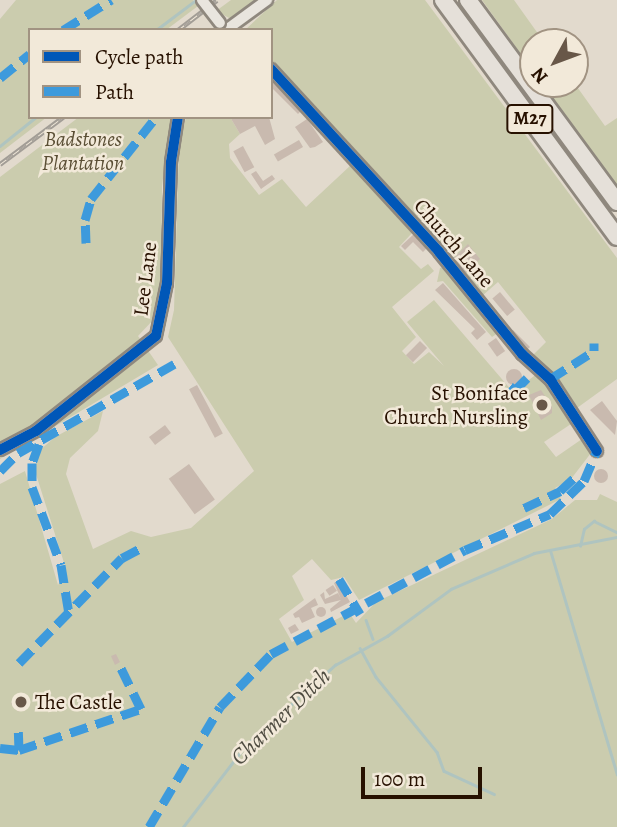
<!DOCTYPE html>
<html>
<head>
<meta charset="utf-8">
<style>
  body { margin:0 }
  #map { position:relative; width:617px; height:827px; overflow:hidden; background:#e2dacd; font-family:Alegreya,serif }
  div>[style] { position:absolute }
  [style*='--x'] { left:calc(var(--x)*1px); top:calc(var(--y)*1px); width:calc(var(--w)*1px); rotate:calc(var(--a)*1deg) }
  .green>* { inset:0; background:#cbccae }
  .stream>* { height:2.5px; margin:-1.25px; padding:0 1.25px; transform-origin:1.25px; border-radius:1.25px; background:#afc4c0 }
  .building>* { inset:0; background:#c9baaf; transform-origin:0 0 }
  .round { border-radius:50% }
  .roads { filter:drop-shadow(2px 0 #8f887e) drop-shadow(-2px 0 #8f887e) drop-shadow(0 2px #8f887e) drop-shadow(0 -2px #8f887e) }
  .minor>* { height:10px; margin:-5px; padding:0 5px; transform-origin:5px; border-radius:5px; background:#e9e5de }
  .highway>* { height:16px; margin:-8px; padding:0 8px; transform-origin:8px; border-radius:8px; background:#e5e0d9 }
  .rail>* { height:5px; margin-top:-2.5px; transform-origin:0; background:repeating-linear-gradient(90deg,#f2e9d9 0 8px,#a29d96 0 16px); box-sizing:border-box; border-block:2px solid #a29d96 }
  .bridges { filter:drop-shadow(2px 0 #8f887e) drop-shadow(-2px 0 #8f887e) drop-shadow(0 2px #8f887e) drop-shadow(0 -2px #8f887e) }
  .minor-bridge>* { height:10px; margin:-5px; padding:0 5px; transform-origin:5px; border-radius:5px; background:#e9e5de }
  .quiet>* { height:9px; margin-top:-4.5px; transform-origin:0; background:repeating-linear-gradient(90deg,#3d9adc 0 18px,transparent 0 27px) }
  .cycleway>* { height:10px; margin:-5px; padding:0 5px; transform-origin:5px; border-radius:5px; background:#0057b8 }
  .dots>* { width:19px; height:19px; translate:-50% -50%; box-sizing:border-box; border:4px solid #f2e9d9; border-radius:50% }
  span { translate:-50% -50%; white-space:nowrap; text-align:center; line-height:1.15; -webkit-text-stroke:5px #f2e9d9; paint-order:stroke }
  .shield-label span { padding:2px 5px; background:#f2e9d9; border:2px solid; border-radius:5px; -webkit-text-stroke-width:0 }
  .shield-label { font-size:19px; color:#271100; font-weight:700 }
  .park-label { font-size:21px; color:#5a4e34; font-style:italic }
  .street-label { font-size:21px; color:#271100 }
  .poi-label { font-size:21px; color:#271100 }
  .right { translate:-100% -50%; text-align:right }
  .left { translate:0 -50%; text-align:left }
  .water-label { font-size:23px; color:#4f4c41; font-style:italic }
  .legend { position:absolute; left:28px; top:28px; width:245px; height:91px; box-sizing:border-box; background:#f2e9d9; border:2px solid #a19382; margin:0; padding:9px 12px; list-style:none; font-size:21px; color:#271100 }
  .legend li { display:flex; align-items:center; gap:14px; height:35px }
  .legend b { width:35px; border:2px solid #a19382 }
  .north { position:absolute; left:519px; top:28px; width:70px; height:70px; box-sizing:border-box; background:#f2e9d9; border:2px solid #a19382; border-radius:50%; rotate:229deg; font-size:19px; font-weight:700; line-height:28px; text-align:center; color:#271100 }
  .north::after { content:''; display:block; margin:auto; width:24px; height:32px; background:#685748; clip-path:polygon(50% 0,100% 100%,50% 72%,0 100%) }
  .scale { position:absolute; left:361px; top:767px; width:121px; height:32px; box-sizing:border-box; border:4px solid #271100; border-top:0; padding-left:9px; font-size:21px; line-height:24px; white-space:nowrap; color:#271100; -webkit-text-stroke:5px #f2e9d9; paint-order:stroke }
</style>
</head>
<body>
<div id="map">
  <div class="green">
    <div style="clip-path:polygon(16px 0,193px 0,198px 6px,166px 30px,30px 30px,30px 117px,47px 117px,0 153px,0 19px)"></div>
    <div style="clip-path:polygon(231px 0,259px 0,231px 19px,216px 11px)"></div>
    <div style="clip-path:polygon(277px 0,425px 0,617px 258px,617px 379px,577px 408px,533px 355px,546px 342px,498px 282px,482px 296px,271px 63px,271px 30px,245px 30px)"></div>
    <div style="clip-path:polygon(482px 0,514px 0,544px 42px,533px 42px,533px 71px)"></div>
    <div style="clip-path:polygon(542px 84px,575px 84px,605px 126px,617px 118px,617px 186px)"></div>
    <div style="clip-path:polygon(79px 117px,171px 117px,162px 186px,161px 294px,154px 319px,138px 336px,158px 365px,0 459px,0 177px)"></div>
    <div style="clip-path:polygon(186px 117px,230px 117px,240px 134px,229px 144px,230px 158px,259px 195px,282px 179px,306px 207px,351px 165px,412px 233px,399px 247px,421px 269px,428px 264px,434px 271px,392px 307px,416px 337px,402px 351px,414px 364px,429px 352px,444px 366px,407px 322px,434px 300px,513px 392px,538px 373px,545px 380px,571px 424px,544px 442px,556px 457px,582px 439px,591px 453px,571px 479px,555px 488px,561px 499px,359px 600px,344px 577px,331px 580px,312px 559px,292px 576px,304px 600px,279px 619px,292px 642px,345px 615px,350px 614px,356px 623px,376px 602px,552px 519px,575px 500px,597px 500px,600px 494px,617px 502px,617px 827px,0 827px,0 484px,25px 471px,58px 585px,66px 569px,35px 471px,38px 452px,55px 437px,103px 411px,98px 431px,70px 458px,66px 474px,93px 549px,131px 531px,151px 537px,191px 528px,254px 471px,168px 337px,174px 310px,179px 147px)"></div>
    <div style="clip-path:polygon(445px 267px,475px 301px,498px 333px,492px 337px,443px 281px,437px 282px,440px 268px)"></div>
  </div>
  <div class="stream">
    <div style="--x:156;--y:30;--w:50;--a:-36.9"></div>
    <div style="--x:0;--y:146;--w:46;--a:-38.9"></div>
    <div style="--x:580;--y:546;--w:17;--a:-77"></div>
    <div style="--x:584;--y:529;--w:13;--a:-39"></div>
    <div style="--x:594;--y:521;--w:25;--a:26"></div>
    <div style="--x:551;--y:552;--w:232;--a:73.4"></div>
    <div style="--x:366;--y:620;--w:20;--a:70"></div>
    <div style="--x:360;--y:648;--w:33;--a:61"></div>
    <div style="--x:376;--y:677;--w:97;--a:50.9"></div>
    <div style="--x:437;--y:752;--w:20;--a:70"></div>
    <div style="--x:444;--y:771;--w:55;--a:24.7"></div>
    <div style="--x:183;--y:827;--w:103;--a:-52.5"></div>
    <div style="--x:246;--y:745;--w:120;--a:-42"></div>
    <div style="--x:335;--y:665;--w:60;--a:-29.1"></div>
    <div style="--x:387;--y:636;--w:79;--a:-36.3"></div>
    <div style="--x:451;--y:589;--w:90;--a:-23.4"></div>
    <div style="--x:534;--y:553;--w:85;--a:-10.9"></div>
  </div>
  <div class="building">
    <div style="clip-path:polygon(271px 74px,304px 108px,298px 114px,271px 87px)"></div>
    <div style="clip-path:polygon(230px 117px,269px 117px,275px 139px,265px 145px,255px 126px,240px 134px)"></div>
    <div style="clip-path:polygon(307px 119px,323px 142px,315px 147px,310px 148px,295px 127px)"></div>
    <div style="left:299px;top:140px;width:8px;height:29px;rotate:60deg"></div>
    <div style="left:243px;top:146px;width:24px;height:11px;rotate:62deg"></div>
    <div style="clip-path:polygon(256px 171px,263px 181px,272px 175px,275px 179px,261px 189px,251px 174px)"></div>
    <div style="clip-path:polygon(414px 234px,427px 248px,423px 252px,413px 242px,405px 250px,401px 246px)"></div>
    <div style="clip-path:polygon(468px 244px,480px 259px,464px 274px,454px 258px)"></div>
    <div style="clip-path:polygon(443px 283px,486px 332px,477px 340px,471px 333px,475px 329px,435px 290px)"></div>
    <div style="left:500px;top:292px;width:23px;height:10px;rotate:50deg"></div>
    <div style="left:513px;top:330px;width:24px;height:6px;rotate:45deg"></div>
    <div style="left:496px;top:338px;width:16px;height:10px;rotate:55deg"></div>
    <div style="left:420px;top:341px;width:10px;height:20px;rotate:45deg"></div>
    <div class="round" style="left:506px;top:369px;width:16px;height:16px"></div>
    <div style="left:197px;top:385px;width:55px;height:9px;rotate:62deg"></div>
    <div style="clip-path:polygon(541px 390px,552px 407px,552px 413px,541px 420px,529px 395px)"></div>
    <div style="clip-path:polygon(602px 401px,617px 421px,615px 435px,590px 410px)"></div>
    <div style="left:165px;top:425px;width:10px;height:20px;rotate:53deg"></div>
    <div style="left:189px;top:464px;width:44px;height:25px;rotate:54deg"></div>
    <div class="round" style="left:594px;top:469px;width:14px;height:14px"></div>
    <div style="clip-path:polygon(338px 581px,350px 602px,331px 612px,330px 609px,341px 600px,325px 604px,320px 595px,324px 592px,325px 599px,338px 593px,341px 599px,334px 583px)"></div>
    <div style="left:333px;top:585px;width:7px;height:9px;rotate:56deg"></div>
    <div style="clip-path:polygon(315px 598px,318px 605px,311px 608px,315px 617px,302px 623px,299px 617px,295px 618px,293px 614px)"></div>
    <div class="round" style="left:316px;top:607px;width:10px;height:10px"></div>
    <div style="clip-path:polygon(295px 624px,299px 630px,291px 634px,288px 628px)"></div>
    <div style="clip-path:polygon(116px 654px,120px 662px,115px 665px,111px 656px)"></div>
    <div style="left:23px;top:693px;width:11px;height:16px;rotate:49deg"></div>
  </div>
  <div class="roads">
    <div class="minor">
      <div style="--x:226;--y:30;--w:51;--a:-36.2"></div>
      <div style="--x:271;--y:69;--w:248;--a:47.4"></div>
      <div style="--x:439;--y:252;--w:132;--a:50.9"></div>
      <div style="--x:522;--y:354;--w:38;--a:42"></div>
      <div style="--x:550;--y:379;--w:86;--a:56.9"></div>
      <div style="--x:0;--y:450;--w:41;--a:-27.8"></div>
      <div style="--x:36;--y:431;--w:153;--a:-38.4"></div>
      <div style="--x:156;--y:336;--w:54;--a:-78.3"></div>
      <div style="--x:167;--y:283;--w:121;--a:-88.1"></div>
      <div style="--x:171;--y:162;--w:46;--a:-81.2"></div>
    </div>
    <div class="highway">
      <div style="--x:443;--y:0;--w:294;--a:53.7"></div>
      <div style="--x:468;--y:0;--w:251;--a:53.6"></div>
    </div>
  </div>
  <div class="rail">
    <div style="--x:178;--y:30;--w:49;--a:-37.6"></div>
    <div style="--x:0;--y:164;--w:79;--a:-36.7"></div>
  </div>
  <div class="bridges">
    <div class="minor-bridge">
      <div style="--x:202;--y:0;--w:29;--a:52"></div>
    </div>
  </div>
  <div class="quiet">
    <div style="--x:63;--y:30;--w:57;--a:-32"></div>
    <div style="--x:0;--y:78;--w:38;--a:-39"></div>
    <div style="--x:86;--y:243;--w:23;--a:-92"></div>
    <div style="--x:85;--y:220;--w:22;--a:-74"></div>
    <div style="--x:91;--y:199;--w:105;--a:-51.6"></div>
    <div style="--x:550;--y:379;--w:52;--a:-32.5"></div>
    <div style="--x:594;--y:351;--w:8;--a:-90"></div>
    <div style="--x:510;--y:386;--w:6;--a:39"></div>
    <div style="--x:515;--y:390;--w:17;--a:-45"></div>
    <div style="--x:39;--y:444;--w:20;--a:110"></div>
    <div style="--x:32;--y:463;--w:24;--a:90"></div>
    <div style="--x:32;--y:487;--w:83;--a:69.6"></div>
    <div style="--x:61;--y:565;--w:50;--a:80.7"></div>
    <div style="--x:0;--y:471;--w:25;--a:-45"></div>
    <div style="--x:18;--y:453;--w:180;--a:-29.7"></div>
    <div style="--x:524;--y:508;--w:40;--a:-25"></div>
    <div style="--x:560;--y:491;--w:22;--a:-43"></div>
    <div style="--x:339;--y:579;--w:41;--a:59"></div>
    <div style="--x:19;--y:663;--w:147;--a:-45.6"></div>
    <div style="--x:122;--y:558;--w:24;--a:-28"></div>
    <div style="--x:0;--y:748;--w:19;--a:6"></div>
    <div style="--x:19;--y:750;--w:23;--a:-92"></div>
    <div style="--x:19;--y:750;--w:129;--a:-18.6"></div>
    <div style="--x:141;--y:709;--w:46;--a:-116"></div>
    <div style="--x:149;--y:827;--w:139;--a:-59.4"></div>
    <div style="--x:220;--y:707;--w:74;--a:-46.1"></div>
    <div style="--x:271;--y:654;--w:220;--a:-28.2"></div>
    <div style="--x:465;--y:550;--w:92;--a:-23"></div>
    <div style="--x:550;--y:514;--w:47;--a:-44.1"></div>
    <div style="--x:584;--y:481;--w:33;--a:-67"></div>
  </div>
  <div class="cycleway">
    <div style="--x:271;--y:69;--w:248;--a:47.4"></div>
    <div style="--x:439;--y:252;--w:132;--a:50.9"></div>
    <div style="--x:522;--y:354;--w:38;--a:42"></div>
    <div style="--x:550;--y:379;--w:86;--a:56.9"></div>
    <div style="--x:0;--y:450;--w:41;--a:-27.8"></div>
    <div style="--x:36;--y:431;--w:153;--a:-38.4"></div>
    <div style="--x:156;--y:336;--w:54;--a:-78.3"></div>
    <div style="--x:167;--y:283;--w:121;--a:-88.1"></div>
    <div style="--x:171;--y:162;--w:46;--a:-81.2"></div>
  </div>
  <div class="dots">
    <div style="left:542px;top:405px;background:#685748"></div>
    <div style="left:21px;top:702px;background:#685748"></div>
  </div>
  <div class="shield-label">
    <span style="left:530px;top:119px">M27</span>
  </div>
  <div class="park-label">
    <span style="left:83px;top:151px">Badstones<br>Plantation</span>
  </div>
  <div class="street-label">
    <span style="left:454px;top:243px;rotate:49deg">Church Lane</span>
    <span style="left:145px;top:279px;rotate:-83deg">Lee Lane</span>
  </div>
  <div class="poi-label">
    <span class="right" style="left:528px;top:405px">St Boniface<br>Church Nursling</span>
    <span class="left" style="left:35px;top:702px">The Castle</span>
  </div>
  <div class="water-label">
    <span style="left:281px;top:717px;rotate:-44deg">Charmer Ditch</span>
  </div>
  <ul class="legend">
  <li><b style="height:9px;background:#0057b8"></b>Cycle path</li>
  <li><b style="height:9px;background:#3d9adc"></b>Path</li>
  </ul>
  <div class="north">N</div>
  <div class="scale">100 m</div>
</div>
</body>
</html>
